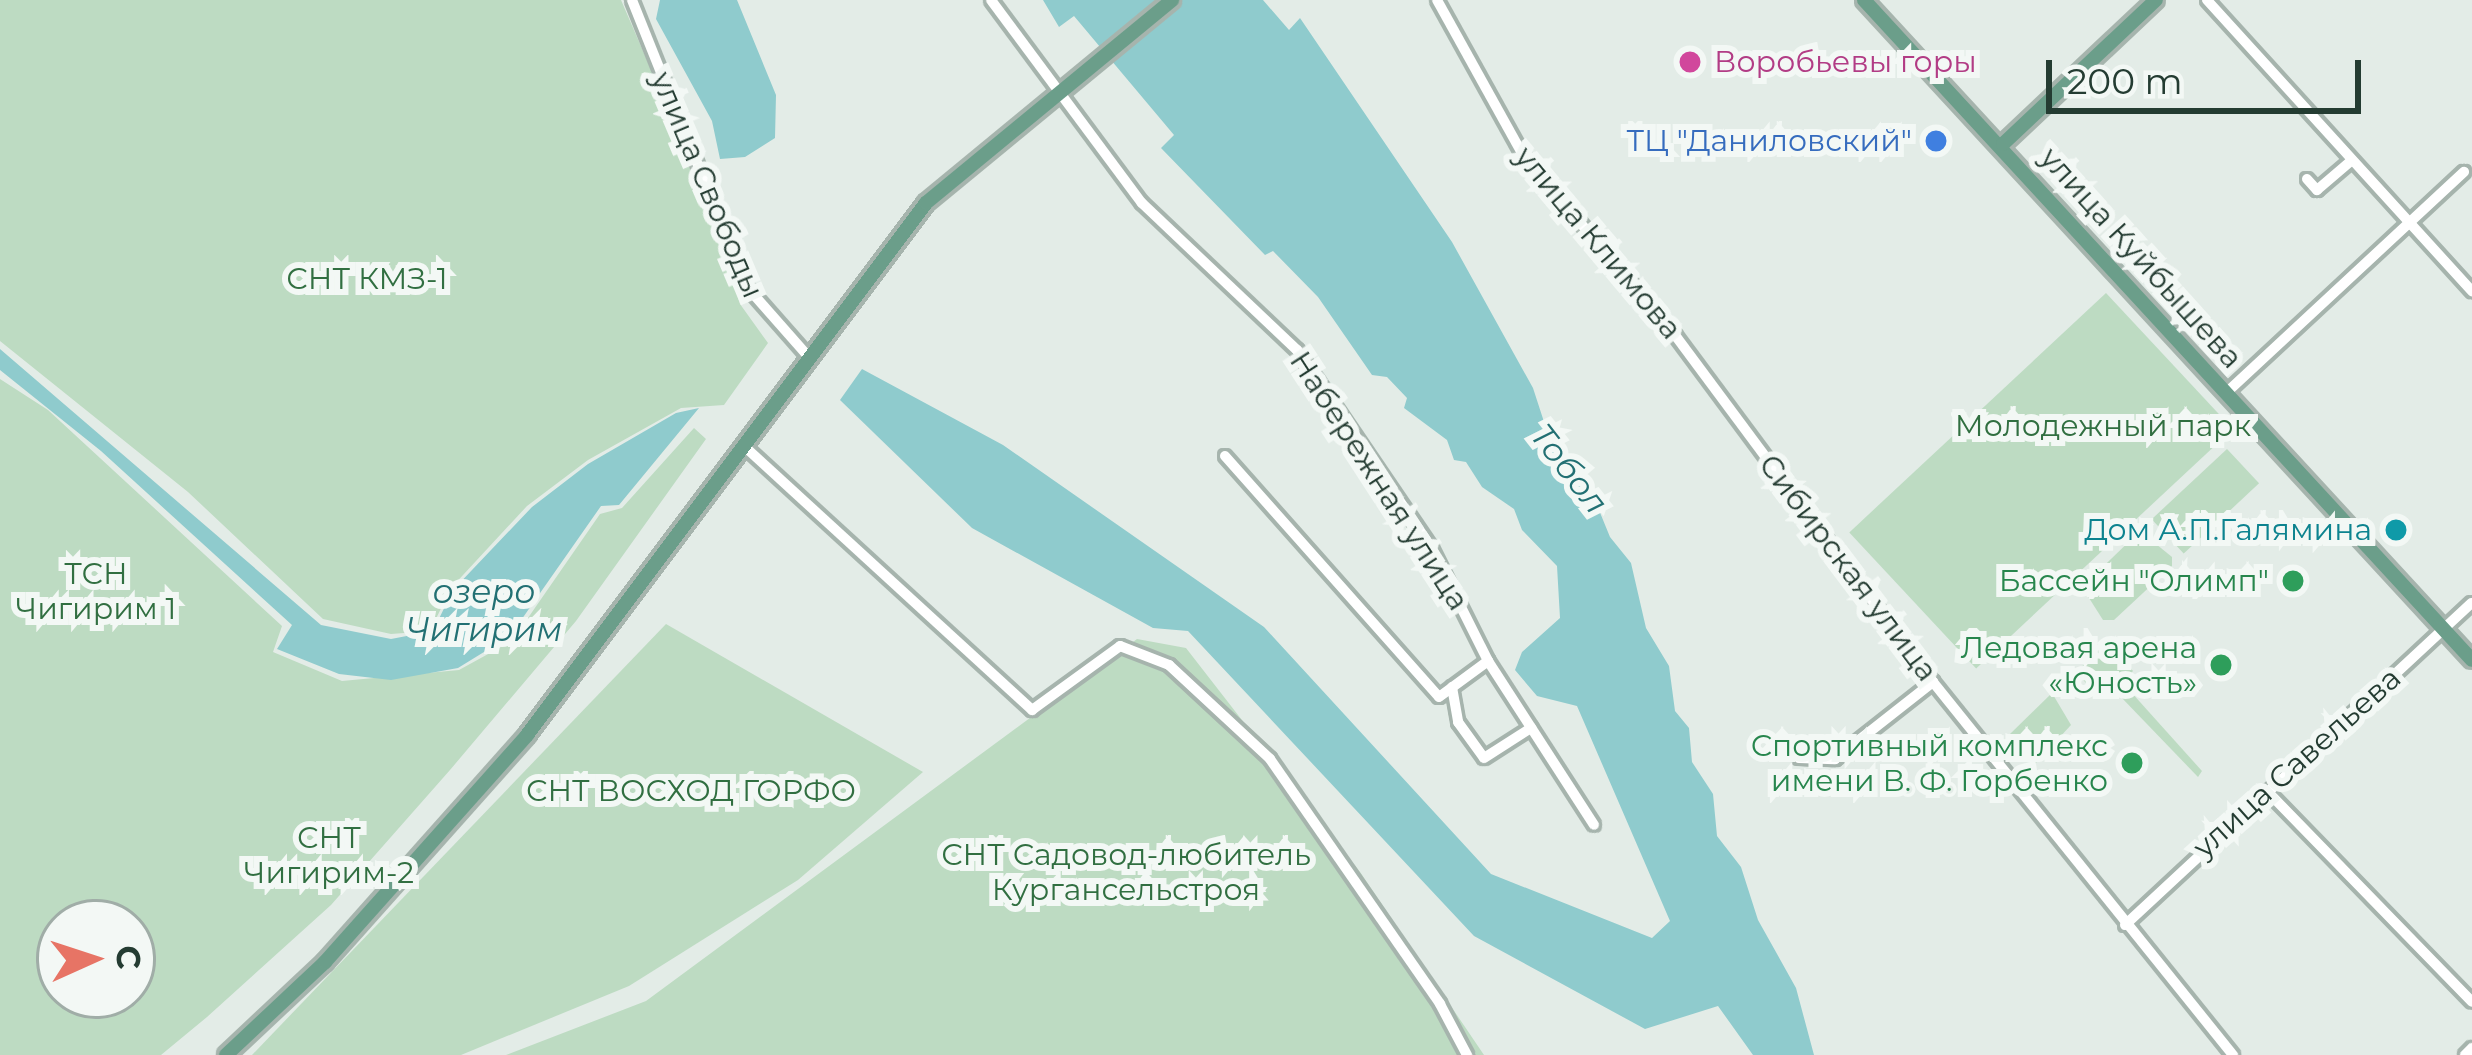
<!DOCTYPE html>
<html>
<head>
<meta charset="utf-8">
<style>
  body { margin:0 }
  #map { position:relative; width:2472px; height:1055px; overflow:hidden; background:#e3ece7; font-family:Montserrat,sans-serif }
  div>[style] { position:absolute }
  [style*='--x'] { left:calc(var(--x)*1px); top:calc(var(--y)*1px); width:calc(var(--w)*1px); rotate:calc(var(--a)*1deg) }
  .green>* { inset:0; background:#bddbc2; transform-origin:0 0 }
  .water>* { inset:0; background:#8fcbcd }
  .roads { filter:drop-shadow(3px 0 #a6b4ad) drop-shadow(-3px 0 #a6b4ad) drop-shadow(0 3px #a6b4ad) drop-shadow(0 -3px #a6b4ad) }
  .minor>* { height:10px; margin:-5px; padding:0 5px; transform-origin:5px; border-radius:5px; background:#fff }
  .major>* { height:14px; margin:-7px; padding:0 7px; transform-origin:7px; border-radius:7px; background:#6b9e8a }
  .dots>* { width:33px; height:33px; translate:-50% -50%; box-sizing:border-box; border:6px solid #f3f8f5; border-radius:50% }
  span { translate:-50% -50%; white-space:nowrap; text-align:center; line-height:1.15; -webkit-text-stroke:12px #f3f8f5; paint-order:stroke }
  .hotel-label { font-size:30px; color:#b23c85 }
  .left { translate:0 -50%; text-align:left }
  .shop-label { font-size:30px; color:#366cbe }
  .right { translate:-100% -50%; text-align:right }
  .street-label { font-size:30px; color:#243c32 }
  .park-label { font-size:30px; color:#316f41 }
  .culture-label { font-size:30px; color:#0d838f }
  .leisure-label { font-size:30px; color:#27864d }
  .water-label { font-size:33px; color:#227073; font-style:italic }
  .north { position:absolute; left:36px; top:899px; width:120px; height:120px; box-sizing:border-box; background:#f3f8f5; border:3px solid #a0ada7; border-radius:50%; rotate:87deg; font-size:33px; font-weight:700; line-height:48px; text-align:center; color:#243c32 }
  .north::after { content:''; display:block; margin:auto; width:42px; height:54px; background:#e77465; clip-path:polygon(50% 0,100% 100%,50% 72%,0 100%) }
  .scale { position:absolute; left:2046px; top:60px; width:315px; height:54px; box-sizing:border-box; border:6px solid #243c32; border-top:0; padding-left:15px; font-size:36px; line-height:42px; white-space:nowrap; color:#243c32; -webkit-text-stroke:9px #f3f8f5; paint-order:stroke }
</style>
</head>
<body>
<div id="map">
  <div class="green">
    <div style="clip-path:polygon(0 0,621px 0,700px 183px,740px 304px,768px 343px,724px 405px,681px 408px,588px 460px,527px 506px,451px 588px,430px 631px,391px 634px,323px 619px,188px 492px,0 341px)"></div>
    <div style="left:2106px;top:293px;width:186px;height:351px;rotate:47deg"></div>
    <div style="clip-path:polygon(evenodd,0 379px,48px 410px,282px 626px,273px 652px,342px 681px,459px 670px,512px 641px,600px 514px,622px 508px,694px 428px,706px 439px,576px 621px,450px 770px,331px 905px,207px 1017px,161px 1055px,0 1055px,0 379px,132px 923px,132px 995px,60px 995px,60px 923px,132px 923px)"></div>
    <div style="left:2227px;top:449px;width:47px;height:103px;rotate:47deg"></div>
    <div style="clip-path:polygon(2140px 531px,2172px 557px,2172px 566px,2114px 620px,2103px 620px,2082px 587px)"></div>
    <div style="clip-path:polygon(666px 624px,923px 772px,798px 880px,629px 986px,461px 1055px,252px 1055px)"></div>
    <div style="clip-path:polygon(1137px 639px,1186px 648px,1360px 872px,1484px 1055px,506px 1055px,646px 1001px)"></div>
    <div style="clip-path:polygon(2110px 641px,2133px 671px,2114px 691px,2106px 680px,2093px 693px,2077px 671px)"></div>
    <div style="clip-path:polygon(2131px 692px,2202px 771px,2198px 777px,2120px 696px)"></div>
    <div style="clip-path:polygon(2052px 693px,2071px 725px,2034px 765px,2010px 734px)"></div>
  </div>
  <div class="water">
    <div style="clip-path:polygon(660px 0,737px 0,776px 95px,775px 138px,745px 157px,720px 159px,712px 121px,656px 19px)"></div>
    <div style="clip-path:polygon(1043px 0,1263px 0,1289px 30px,1300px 18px,1452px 242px,1533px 388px,1546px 428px,1583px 471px,1610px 537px,1631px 563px,1646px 628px,1669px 666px,1675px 711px,1689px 728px,1692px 762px,1713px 794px,1717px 836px,1741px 867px,1758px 920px,1796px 988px,1814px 1055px,1753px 1055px,1718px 1006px,1645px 1029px,1474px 936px,1188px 631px,1153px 628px,972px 528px,840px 400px,862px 369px,1003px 445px,1264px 627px,1491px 874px,1652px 938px,1670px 921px,1577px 706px,1537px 696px,1515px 670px,1522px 652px,1560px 618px,1557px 566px,1522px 530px,1514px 509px,1482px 487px,1466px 462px,1454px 460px,1447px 440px,1404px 408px,1407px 398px,1387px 377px,1372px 375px,1318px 297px,1273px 251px,1265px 255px,1161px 148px,1174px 135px,1074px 16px,1059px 27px)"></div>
    <div style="clip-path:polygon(0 349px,321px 625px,391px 639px,433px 631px,453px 590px,532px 507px,588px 464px,676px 413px,699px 408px,619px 505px,601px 506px,510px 636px,458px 668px,391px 680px,339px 674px,277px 649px,292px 625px,101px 451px,0 370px)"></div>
  </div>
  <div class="roads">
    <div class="minor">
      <div style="--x:632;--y:0;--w:309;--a:68.2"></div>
      <div style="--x:747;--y:287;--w:89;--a:48.6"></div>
      <div style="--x:991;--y:0;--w:253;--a:53.4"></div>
      <div style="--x:1142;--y:203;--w:214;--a:43.5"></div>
      <div style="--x:1297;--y:350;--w:240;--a:55.8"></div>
      <div style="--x:1432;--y:549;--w:125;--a:63.4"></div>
      <div style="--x:1488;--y:661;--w:195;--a:57.1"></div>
      <div style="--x:1437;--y:0;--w:177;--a:61"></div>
      <div style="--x:1523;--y:155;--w:236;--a:49.8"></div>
      <div style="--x:1675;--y:335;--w:432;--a:53.4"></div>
      <div style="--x:1933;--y:682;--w:479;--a:51.2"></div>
      <div style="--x:2207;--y:0;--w:394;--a:47.7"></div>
      <div style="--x:2307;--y:179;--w:15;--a:48"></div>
      <div style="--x:2317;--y:190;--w:45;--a:-40.5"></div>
      <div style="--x:2226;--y:393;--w:325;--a:-42.9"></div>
      <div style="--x:744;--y:446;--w:391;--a:42.5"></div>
      <div style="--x:1032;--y:710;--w:109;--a:-36"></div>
      <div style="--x:1120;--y:646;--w:53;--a:21.2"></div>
      <div style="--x:1169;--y:665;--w:138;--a:42.9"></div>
      <div style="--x:1270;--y:759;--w:298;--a:55.2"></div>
      <div style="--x:1440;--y:1004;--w:58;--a:62.1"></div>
      <div style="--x:1225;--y:456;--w:322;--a:48.4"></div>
      <div style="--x:1439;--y:697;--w:61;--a:-36.3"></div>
      <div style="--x:1452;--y:687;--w:36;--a:80"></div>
      <div style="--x:1458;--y:722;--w:44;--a:54.2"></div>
      <div style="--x:1484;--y:758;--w:56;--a:-32.6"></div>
      <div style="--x:1799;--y:758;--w:36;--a:2"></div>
      <div style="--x:1835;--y:759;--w:125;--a:-38.2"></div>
      <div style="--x:2267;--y:791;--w:294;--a:45.8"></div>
      <div style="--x:2125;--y:925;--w:473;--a:-42.9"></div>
      <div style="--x:2465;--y:1055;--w:10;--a:-45"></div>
    </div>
    <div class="major">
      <div style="--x:1864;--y:0;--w:897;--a:47.35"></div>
      <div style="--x:2003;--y:144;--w:210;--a:-43.3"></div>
      <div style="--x:226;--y:1055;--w:136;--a:-43.2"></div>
      <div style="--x:325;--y:962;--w:304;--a:-48.3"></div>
      <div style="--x:527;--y:735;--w:665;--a:-53.13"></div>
      <div style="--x:926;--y:203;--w:319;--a:-39.5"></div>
    </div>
  </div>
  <div class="dots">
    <div style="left:1690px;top:62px;background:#d1479c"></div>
    <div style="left:1936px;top:141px;background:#3f7fe0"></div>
    <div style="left:2396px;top:530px;background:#0f9aa8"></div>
    <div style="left:2293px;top:581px;background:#2e9e5b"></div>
    <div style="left:2221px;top:665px;background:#2e9e5b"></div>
    <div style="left:2132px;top:763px;background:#2e9e5b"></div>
  </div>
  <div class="hotel-label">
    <span class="left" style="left:1714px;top:62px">Воробьевы горы</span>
  </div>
  <div class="shop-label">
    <span class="right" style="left:1912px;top:141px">ТЦ "Даниловский"</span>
  </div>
  <div class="street-label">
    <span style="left:707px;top:185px;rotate:67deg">улица Свободы</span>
    <span style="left:1598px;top:243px;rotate:50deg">улица Климова</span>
    <span style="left:2141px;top:258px;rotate:48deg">улица Куйбышева</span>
    <span style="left:1379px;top:481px;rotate:57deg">Набережная улица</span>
    <span style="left:1848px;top:568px;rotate:53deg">Сибирская улица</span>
    <span style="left:2297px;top:763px;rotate:-42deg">улица Савельева</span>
  </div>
  <div class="park-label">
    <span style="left:367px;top:279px">СНТ КМЗ-1</span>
    <span style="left:2103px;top:426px">Молодежный парк</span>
    <span style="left:96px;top:591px">ТСН<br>Чигирим 1</span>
    <span style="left:691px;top:791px">СНТ ВОСХОД ГОРФО</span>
    <span style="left:329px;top:855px">СНТ<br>Чигирим-2</span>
    <span style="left:1126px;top:872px">СНТ Садовод-любитель<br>Кургансельстроя</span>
  </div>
  <div class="culture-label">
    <span class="right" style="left:2372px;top:530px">Дом А.П.Галямина</span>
  </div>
  <div class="leisure-label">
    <span class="right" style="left:2269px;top:581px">Бассейн "Олимп"</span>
    <span class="right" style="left:2197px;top:665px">Ледовая арена<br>«Юность»</span>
    <span class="right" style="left:2108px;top:763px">Спортивный комплекс<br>имени В. Ф. Горбенко</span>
  </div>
  <div class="water-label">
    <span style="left:1569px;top:469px;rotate:52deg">Тобол</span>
    <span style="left:484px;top:611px">озеро<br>Чигирим</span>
  </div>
  <div class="north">С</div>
  <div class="scale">200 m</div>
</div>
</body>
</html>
